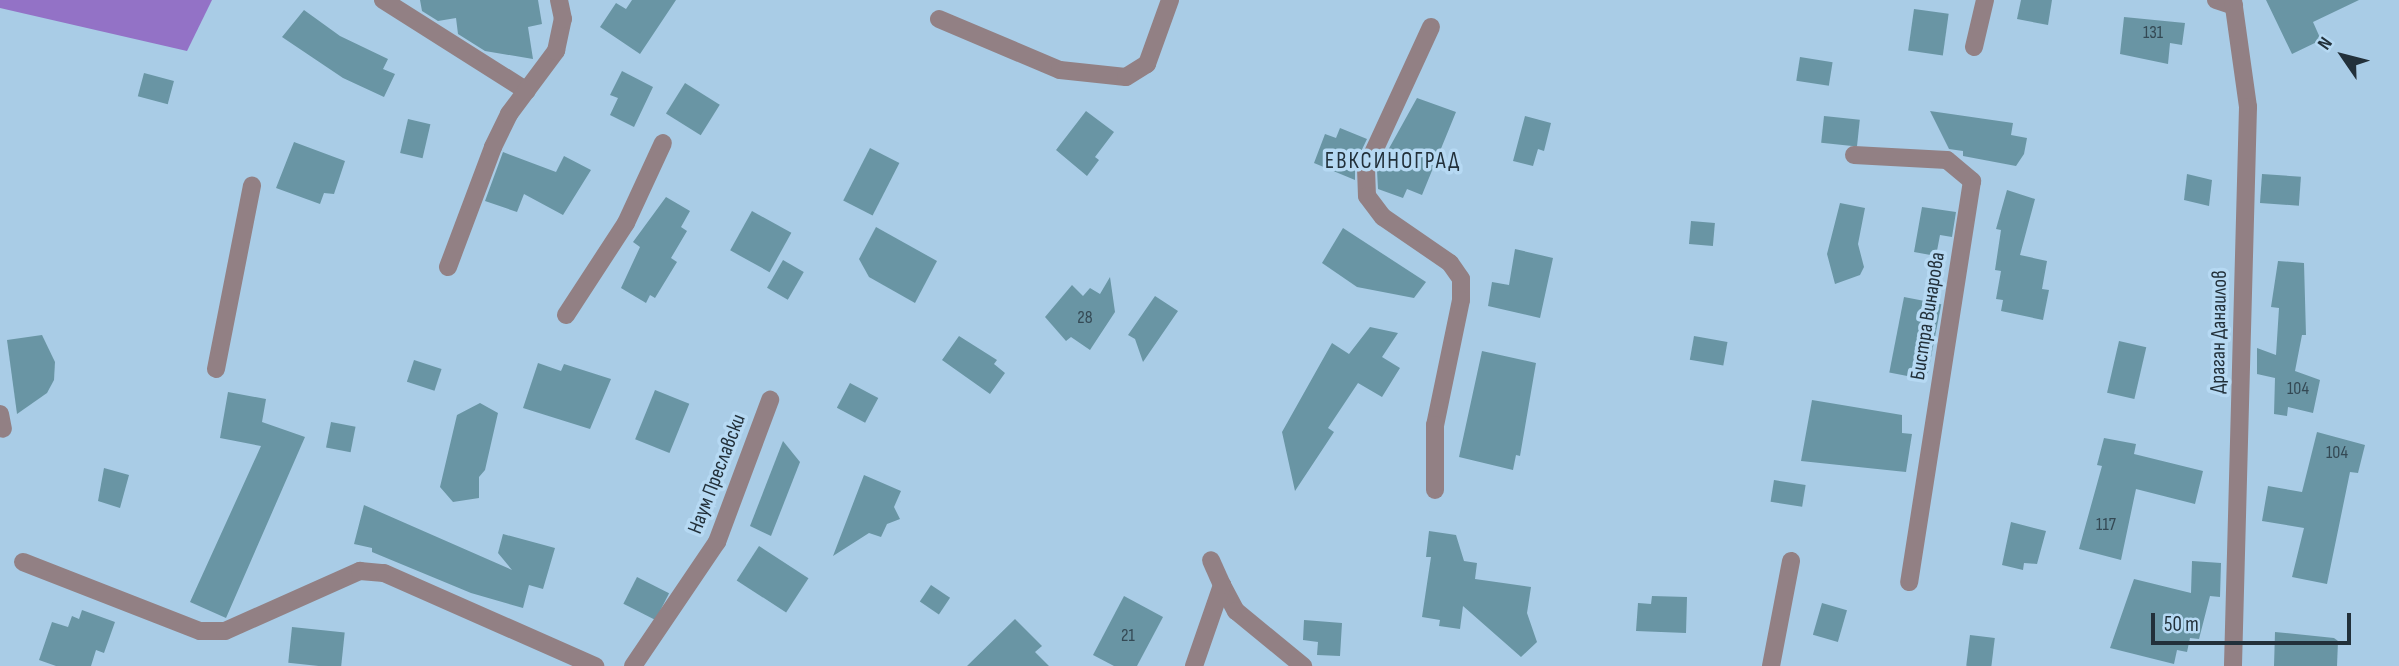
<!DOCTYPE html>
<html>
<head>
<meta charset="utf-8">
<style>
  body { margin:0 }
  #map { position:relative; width:2399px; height:666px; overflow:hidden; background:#a9cce6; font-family:"Sofia Sans Condensed",sans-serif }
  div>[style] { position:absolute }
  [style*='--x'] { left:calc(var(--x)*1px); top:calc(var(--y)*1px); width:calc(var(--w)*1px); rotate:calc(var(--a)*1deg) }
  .forest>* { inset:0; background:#9372c6 }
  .building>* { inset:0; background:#6995a4; transform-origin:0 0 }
  .minor>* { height:18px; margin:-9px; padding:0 9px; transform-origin:9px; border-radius:9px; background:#928084 }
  span { translate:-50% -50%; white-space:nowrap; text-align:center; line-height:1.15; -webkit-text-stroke:7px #b6d9f3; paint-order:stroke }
  .number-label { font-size:18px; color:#344954 }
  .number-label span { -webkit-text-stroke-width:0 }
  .street-label { font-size:21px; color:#22303a }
  .neighbourhood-label { font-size:23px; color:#22303a; letter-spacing:2px }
  .north { position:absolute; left:2308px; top:21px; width:70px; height:70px; -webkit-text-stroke:5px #b6d9f3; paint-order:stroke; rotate:305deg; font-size:19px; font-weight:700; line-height:28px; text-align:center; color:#22303a }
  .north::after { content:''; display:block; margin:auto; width:24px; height:32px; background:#22303a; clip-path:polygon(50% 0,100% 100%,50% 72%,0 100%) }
  .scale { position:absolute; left:2151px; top:613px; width:200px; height:32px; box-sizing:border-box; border:4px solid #22303a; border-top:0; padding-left:9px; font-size:21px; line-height:24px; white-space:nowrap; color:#22303a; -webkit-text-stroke:5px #b6d9f3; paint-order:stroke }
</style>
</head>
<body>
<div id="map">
  <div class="forest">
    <div style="clip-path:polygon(0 0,212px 0,187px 51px,0 8px)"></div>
  </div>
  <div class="building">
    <div style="clip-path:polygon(420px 0,538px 0,542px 24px,528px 27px,533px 59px,485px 51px,458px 34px,456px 18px,438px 21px,422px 11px)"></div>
    <div style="clip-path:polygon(632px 0,676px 0,640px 54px,600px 27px,616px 3px,626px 9px)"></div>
    <div style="clip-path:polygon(2021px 0,2052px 0,2048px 25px,2017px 19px)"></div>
    <div style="clip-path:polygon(2266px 0,2359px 0,2313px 22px,2321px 40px,2292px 54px)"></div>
    <div style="left:1914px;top:9px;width:35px;height:42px;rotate:8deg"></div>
    <div style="clip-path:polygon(304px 10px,340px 36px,388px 59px,383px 69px,395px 74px,384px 97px,343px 78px,282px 37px)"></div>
    <div style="clip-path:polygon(2124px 17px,2185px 23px,2182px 45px,2170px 43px,2168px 64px,2120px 54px)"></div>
    <div style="left:1800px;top:57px;width:33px;height:24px;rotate:9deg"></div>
    <div style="clip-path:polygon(622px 71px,653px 87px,634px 127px,610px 115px,618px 98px,610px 95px)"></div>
    <div style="left:144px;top:73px;width:31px;height:24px;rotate:15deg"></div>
    <div style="left:685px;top:83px;width:41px;height:36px;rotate:32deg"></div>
    <div style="clip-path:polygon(1417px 98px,1456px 112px,1422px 195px,1407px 189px,1403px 198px,1378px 189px,1377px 170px)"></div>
    <div style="clip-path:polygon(1086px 111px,1114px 132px,1095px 157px,1099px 160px,1087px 176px,1056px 150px)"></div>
    <div style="clip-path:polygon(1930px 111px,2013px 123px,2011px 135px,2027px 138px,2024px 154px,2016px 166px,1963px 156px,1963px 151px,1949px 149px)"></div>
    <div style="clip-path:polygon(1525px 116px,1551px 123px,1544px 151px,1538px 149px,1533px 166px,1513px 161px)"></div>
    <div style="left:1824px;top:116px;width:36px;height:27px;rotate:6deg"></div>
    <div style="left:408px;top:119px;width:23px;height:35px;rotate:13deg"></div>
    <div style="clip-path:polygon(1340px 128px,1367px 139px,1355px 164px,1355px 180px,1314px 163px,1325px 134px,1336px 138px)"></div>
    <div style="clip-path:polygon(294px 142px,345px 161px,334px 194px,324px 193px,320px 204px,276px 188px)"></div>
    <div style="left:870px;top:148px;width:33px;height:59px;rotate:27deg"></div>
    <div style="clip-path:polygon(503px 152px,556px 172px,564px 156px,591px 170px,563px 215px,524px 194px,517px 212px,485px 201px)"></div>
    <div style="clip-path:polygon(2187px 174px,2212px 180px,2209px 206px,2184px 200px)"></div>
    <div style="left:2262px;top:174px;width:39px;height:29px;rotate:4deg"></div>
    <div style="clip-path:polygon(2007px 190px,2035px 199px,2020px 255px,2047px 261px,2042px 289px,2049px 290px,2043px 320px,2001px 311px,2003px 300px,1996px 299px,2001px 271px,1995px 270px,2001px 230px,1996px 229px)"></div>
    <div style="clip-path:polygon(666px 197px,690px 211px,681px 227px,687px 231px,671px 258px,677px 262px,655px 298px,650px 295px,646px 303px,621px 288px,640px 247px,633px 242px)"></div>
    <div style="clip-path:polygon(1840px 203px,1865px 208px,1858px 244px,1864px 267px,1860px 275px,1835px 284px,1827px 254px)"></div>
    <div style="clip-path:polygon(1922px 207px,1956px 212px,1952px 237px,1940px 235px,1936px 256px,1914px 252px)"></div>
    <div style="left:752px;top:211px;width:45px;height:45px;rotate:29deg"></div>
    <div style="left:1691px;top:221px;width:24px;height:23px;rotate:5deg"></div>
    <div style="clip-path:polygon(876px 227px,937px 261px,915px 303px,869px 277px,859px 259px)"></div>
    <div style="clip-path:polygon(1343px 228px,1426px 282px,1414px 298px,1357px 287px,1322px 263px)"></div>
    <div style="clip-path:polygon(1515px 249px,1553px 258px,1540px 318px,1488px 306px,1492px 282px,1509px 285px)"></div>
    <div style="left:783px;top:260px;width:24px;height:32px;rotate:30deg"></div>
    <div style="clip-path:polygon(2278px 261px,2304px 263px,2306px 335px,2302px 335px,2295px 371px,2320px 380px,2313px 413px,2288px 407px,2287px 416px,2274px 414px,2275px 378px,2257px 374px,2257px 348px,2276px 355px,2279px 308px,2271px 307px)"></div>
    <div style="clip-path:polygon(1110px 277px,1115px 312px,1090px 350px,1071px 337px,1066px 341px,1045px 317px,1072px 285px,1083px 296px,1090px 288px,1100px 294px)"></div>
    <div style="clip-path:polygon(1155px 296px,1178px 311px,1143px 362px,1135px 339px,1128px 335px)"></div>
    <div style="left:1904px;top:297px;width:38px;height:77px;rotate:11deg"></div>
    <div style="clip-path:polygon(1370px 327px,1398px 333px,1382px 357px,1400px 368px,1382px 397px,1358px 383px,1328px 428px,1334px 432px,1295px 491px,1282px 432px,1332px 343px,1349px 354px)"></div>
    <div style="clip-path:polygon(42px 335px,55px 362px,54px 380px,47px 393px,17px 414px,7px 340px)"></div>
    <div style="clip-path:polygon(959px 336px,997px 360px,994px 364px,1005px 373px,990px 394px,942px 360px)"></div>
    <div style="left:1694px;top:336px;width:34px;height:24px;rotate:10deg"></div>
    <div style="left:2119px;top:341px;width:28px;height:53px;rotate:13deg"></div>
    <div style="clip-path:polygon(1482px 351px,1536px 363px,1520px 456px,1516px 455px,1513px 470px,1459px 457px)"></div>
    <div style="left:414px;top:360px;width:29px;height:23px;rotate:18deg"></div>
    <div style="clip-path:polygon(538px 363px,561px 371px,564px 364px,611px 379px,590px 429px,523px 408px)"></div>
    <div style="left:850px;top:383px;width:32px;height:28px;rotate:28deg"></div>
    <div style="left:655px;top:390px;width:37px;height:53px;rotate:22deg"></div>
    <div style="clip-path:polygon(228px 392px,266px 399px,262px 422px,305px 437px,226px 618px,190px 602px,261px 446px,220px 438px)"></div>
    <div style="clip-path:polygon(1812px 400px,1902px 415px,1902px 433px,1912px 434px,1906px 472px,1801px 461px)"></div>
    <div style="clip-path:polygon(480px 403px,498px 413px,485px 470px,479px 477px,479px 498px,453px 502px,440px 487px,457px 415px)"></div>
    <div style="left:331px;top:422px;width:25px;height:26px;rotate:11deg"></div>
    <div style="clip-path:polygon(2317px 432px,2365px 445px,2358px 473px,2350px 472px,2327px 584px,2292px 577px,2304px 528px,2262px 521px,2268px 486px,2302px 492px)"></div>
    <div style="clip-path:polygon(2104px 438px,2136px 444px,2134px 454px,2203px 471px,2195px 504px,2136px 489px,2121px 560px,2079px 549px,2102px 466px,2097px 465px)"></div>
    <div style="clip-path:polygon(783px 441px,800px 462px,771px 536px,750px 526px)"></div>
    <div style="clip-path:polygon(104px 468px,129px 475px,120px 508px,98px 501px)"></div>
    <div style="clip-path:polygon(864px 475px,901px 491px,894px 507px,900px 519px,887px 524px,881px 537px,869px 533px,833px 556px)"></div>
    <div style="left:1774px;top:480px;width:32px;height:22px;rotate:9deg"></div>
    <div style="clip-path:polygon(364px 505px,512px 570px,498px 553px,503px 534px,555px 548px,543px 589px,529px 585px,523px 608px,471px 593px,372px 552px,372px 548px,354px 544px)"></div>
    <div style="clip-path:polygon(2011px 522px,2046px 531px,2037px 564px,2024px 563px,2023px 570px,2002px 565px)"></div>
    <div style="clip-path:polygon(1429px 531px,1456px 535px,1464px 561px,1477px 563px,1475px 579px,1531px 587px,1527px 613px,1537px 642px,1521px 657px,1463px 606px,1460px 629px,1439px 626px,1440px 620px,1422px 617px,1431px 557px,1426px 557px)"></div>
    <div style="left:759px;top:546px;width:59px;height:41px;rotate:33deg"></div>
    <div style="clip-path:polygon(2192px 561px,2221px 563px,2220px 597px,2210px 596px,2199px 639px,2190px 638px,2187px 652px,2177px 650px,2174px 664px,2110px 648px,2134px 579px,2191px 593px)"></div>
    <div style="left:637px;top:577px;width:36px;height:30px;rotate:27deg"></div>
    <div style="left:931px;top:585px;width:23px;height:20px;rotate:34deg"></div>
    <div style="clip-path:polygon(1124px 596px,1163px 617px,1137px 666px,1114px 666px,1093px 655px)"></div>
    <div style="clip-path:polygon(1652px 596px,1687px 597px,1686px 633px,1636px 631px,1638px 603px,1651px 604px)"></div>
    <div style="left:1822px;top:603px;width:26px;height:33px;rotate:16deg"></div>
    <div style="clip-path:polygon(82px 610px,115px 622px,104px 653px,96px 650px,91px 666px,56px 666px,39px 660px,52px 622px,68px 627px,72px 616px,79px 619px)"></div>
    <div style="clip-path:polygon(1015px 619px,1042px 646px,1035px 652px,1049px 666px,967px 666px)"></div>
    <div style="clip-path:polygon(1304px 620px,1342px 623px,1340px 656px,1317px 655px,1318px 642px,1303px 640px)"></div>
    <div style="left:292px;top:627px;width:53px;height:36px;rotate:6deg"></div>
    <div style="clip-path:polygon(2275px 632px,2334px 638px,2338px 641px,2337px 666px,2274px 666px)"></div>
    <div style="left:1970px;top:635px;width:25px;height:31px;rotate:7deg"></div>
  </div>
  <div class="minor">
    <div style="--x:383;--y:0;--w:170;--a:32.3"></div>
    <div style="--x:2216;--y:0;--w:19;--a:18"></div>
    <div style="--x:2233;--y:0;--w:108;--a:82"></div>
    <div style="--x:2248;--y:107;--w:559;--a:91.54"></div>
    <div style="--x:939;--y:19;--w:131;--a:22.9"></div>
    <div style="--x:1060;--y:70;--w:66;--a:6.1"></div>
    <div style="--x:1126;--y:77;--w:25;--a:-32"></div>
    <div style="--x:1147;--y:64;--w:68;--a:-70.2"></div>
    <div style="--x:1431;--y:27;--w:155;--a:114.7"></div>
    <div style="--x:1366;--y:168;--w:28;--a:88"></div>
    <div style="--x:1367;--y:196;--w:26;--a:53"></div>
    <div style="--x:1383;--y:217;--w:81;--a:34.5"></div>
    <div style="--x:1450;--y:263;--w:19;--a:55"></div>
    <div style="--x:1461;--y:279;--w:21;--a:90"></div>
    <div style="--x:1461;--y:300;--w:128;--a:101.7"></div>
    <div style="--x:1435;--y:425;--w:65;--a:90"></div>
    <div style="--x:1974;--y:47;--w:48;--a:-76.8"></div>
    <div style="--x:1854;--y:155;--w:93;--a:3.1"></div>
    <div style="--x:1947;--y:160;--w:33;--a:40"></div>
    <div style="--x:1972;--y:181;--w:406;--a:98.9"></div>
    <div style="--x:448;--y:267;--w:128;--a:-69.4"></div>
    <div style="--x:493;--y:147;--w:37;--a:-64"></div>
    <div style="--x:509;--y:114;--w:79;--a:-53.3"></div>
    <div style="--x:556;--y:51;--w:33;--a:-78"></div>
    <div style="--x:563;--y:19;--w:19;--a:-102"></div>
    <div style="--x:566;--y:315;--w:110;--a:-56.9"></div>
    <div style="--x:626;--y:223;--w:88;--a:-65.2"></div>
    <div style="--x:216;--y:369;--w:187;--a:-78.9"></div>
    <div style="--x:0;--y:414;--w:15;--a:79"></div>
    <div style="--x:23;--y:562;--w:190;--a:21.3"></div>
    <div style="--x:200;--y:631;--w:25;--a:0"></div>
    <div style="--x:225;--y:631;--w:148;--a:-24"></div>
    <div style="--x:360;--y:571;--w:24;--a:5"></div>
    <div style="--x:384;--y:573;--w:231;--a:23.8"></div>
    <div style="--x:1222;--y:585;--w:30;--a:62"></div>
    <div style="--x:1236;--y:611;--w:87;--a:39.4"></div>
    <div style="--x:633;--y:666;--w:150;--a:-55.9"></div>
    <div style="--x:717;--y:542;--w:152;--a:-69.5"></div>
    <div style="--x:1194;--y:666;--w:86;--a:-70.9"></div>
    <div style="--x:1222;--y:585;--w:27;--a:-114"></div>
    <div style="--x:1771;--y:666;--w:107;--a:-79.2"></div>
  </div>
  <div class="number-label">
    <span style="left:2153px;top:33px">131</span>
    <span style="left:1085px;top:318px">28</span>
    <span style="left:2298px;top:389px">104</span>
    <span style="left:2337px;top:453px">104</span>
    <span style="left:2106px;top:525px">117</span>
    <span style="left:1128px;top:636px">21</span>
  </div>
  <div class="street-label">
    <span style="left:1928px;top:316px;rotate:-81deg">Бистра Винарова</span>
    <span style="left:2219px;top:332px;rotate:-89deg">Драган Данаилов</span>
    <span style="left:717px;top:474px;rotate:-69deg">Наум Преславски</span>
  </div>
  <div class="neighbourhood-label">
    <span style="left:1393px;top:161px">ЕВКСИНОГРАД</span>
  </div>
  <div class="north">N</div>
  <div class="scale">50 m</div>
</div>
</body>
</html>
